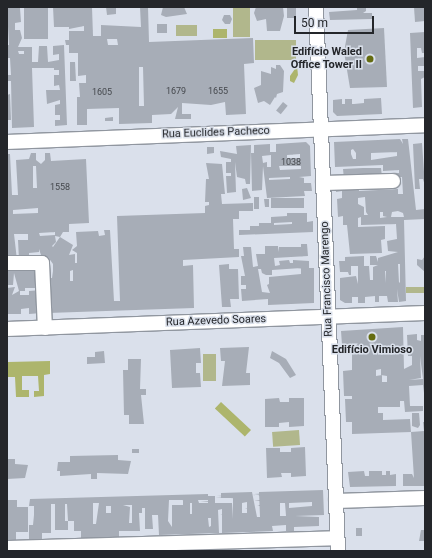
<!DOCTYPE html>
<html>
<head>
<meta charset="utf-8">
<style>
  body { margin:0 }
  #map { position:relative; width:432px; height:558px; overflow:hidden; background:#dae0eb; font-family:Roboto,sans-serif }
  div>[style] { position:absolute }
  [style*='--x'] { left:calc(var(--x)*1px); top:calc(var(--y)*1px); width:calc(var(--w)*1px); rotate:calc(var(--a)*1deg) }
  .green>* { inset:0; background:#b1b78c; transform-origin:0 0 }
  .water>* { inset:0; background:#adb56c; transform-origin:0 0 }
  .building>* { inset:0; background:#a7adb7; transform-origin:0 0 }
  .roads { filter:drop-shadow(1px 0 #90969f) drop-shadow(-1px 0 #90969f) drop-shadow(0 1px #90969f) drop-shadow(0 -1px #90969f) }
  .minor>* { height:14px; margin:-7px; padding:0 7px; transform-origin:7px; border-radius:7px; background:#fff }
  .dots>* { width:11px; height:11px; translate:-50% -50%; box-sizing:border-box; border:2px solid #dae0eb; border-radius:50% }
  span { translate:-50% -50%; white-space:nowrap; text-align:center; line-height:1.15; -webkit-text-stroke:3px #dae0eb; paint-order:stroke }
  .number-label { font-size:9px; color:#45484d }
  .number-label span { -webkit-text-stroke-width:0 }
  .poi-label { font-size:11px; color:#24262a; font-weight:700 }
  .right { translate:-100% -50%; text-align:right }
  .street-label { font-size:11px; color:#24262a }
  .frame { position:absolute; inset:0; border:8px solid #24262a; pointer-events:none }
  .scale { position:absolute; left:294px; top:16px; width:80px; height:18px; box-sizing:border-box; border:2px solid #24262a; border-top:0; padding-left:5px; font-size:12px; line-height:14px; white-space:nowrap; color:#24262a; -webkit-text-stroke:3px #dae0eb; paint-order:stroke }
</style>
</head>
<body>
<div id="map">
  <div class="green">
    <div style="left:233px;top:7px;width:17px;height:30px"></div>
    <div style="left:176px;top:25px;width:21px;height:11px"></div>
    <div style="left:296px;top:40px;width:20px;height:41px;rotate:90deg"></div>
    <div style="left:406px;top:287px;width:19px;height:6px"></div>
    <div style="left:203px;top:354px;width:13px;height:27px"></div>
    <div style="left:299px;top:430px;width:15px;height:27px;rotate:86deg"></div>
  </div>
  <div class="water">
    <div style="left:213px;top:29px;width:14px;height:9px"></div>
    <div style="clip-path:polygon(297px 66px,298px 75px,294px 83px,290px 81px,290px 76px)"></div>
    <div style="clip-path:polygon(50px 361px,50px 374px,44px 375px,44px 396px,34px 397px,34px 391px,39px 391px,38px 376px,22px 376px,22px 390px,29px 390px,29px 397px,16px 397px,15px 377px,8px 377px,8px 362px)"></div>
    <div style="left:221px;top:402px;width:41px;height:9px;rotate:43deg"></div>
  </div>
  <div class="building">
    <div style="left:24px;top:7px;width:24px;height:32px"></div>
    <div style="clip-path:polygon(evenodd,53px 7px,92px 7px,93px 36px,101px 36px,101px 25px,141px 27px,140px 7px,148px 7px,149px 42px,253px 38px,254px 63px,244px 64px,246px 114px,226px 115px,225px 102px,211px 105px,182px 103px,182px 114px,191px 114px,191px 119px,175px 119px,178px 107px,171px 114px,152px 115px,152px 123px,119px 124px,119px 108px,87px 109px,87px 125px,77px 125px,77px 97px,80px 97px,79px 83px,86px 83px,86px 75px,78px 76px,78px 53px,69px 53px,69px 45px,66px 45px,65px 40px,69px 40px,69px 31px,84px 31px,84px 26px,69px 29px,69px 27px,54px 27px,53px 7px,107px 39px,117px 39px,118px 45px,108px 45px,107px 39px,53px 7px,139px 67px,143px 67px,144px 106px,139px 106px,139px 67px)"></div>
    <div style="clip-path:polygon(106px 7px,116px 7px,116px 14px,107px 15px)"></div>
    <div style="clip-path:polygon(163px 7px,184px 7px,187px 14px,166px 17px,161px 15px)"></div>
    <div style="clip-path:polygon(256px 7px,283px 7px,284px 16px,280px 31px,267px 31px,266px 19px,257px 21px,254px 13px)"></div>
    <div style="left:287px;top:7px;width:9px;height:11px"></div>
    <div style="clip-path:polygon(357px 7px,366px 7px,366px 11px,363px 13px,372px 13px,372px 19px,330px 20px,329px 12px,357px 10px)"></div>
    <div style="clip-path:polygon(414px 7px,425px 7px,425px 21px,415px 22px)"></div>
    <div style="clip-path:polygon(evenodd,7px 8px,20px 8px,21px 22px,15px 23px,15px 30px,20px 30px,22px 38px,18px 47px,32px 47px,32px 62px,38px 62px,39px 46px,47px 46px,48px 62px,59px 60px,59px 54px,53px 55px,53px 46px,64px 45px,67px 125px,55px 126px,55px 120px,60px 120px,60px 115px,55px 115px,55px 105px,60px 104px,60px 100px,47px 104px,46px 90px,60px 90px,59px 85px,54px 86px,54px 75px,59px 75px,59px 70px,54px 70px,54px 68px,32px 68px,34px 127px,12px 128px,11px 81px,7px 81px,7px 75px,11px 75px,10px 58px,7px 58px,7px 45px,9px 45px,7px 8px,18px 51px,24px 51px,24px 54px,19px 54px,18px 51px)"></div>
    <div style="clip-path:polygon(224px 15px,230px 15px,232px 19px,230px 24px,225px 24px,222px 20px)"></div>
    <div style="left:167px;top:24px;width:9px;height:10px;rotate:90deg"></div>
    <div style="clip-path:polygon(384px 28px,387px 87px,350px 88px,344px 52px,348px 30px)"></div>
    <div style="clip-path:polygon(425px 32px,425px 53px,422px 53px,421px 48px,417px 48px,417px 58px,425px 57px,425px 66px,418px 66px,418px 71px,425px 71px,425px 77px,421px 79px,422px 107px,413px 108px,410px 33px)"></div>
    <div style="clip-path:polygon(70px 62px,75px 62px,76px 81px,70px 81px)"></div>
    <div style="clip-path:polygon(276px 65px,280px 65px,284px 71px,283px 92px,277px 94px,276px 98px,275px 97px,270px 105px,264px 101px,258px 103px,254px 88px,261px 85px,261px 71px,271px 74px,271px 67px,276px 69px)"></div>
    <div style="clip-path:polygon(10px 94px,11px 120px,7px 120px,7px 95px)"></div>
    <div style="clip-path:polygon(381px 98px,382px 114px,337px 116px,333px 112px,333px 100px,342px 99px,342px 104px,345px 104px,345px 99px,352px 99px,352px 104px,354px 104px,364px 103px,364px 99px)"></div>
    <div style="left:283px;top:102px;width:6px;height:11px;rotate:39deg"></div>
    <div style="clip-path:polygon(113px 117px,113px 121px,105px 121px,105px 118px)"></div>
    <div style="clip-path:polygon(evenodd,400px 139px,403px 144px,402px 139px,408px 139px,416px 210px,425px 209px,425px 219px,404px 220px,406px 301px,399px 302px,397px 289px,398px 302px,388px 302px,387px 296px,379px 296px,379px 302px,375px 302px,375px 296px,365px 297px,365px 303px,358px 303px,358px 297px,352px 297px,352px 303px,345px 303px,340px 300px,340px 278px,356px 276px,358px 284px,358px 266px,351px 266px,351px 275px,349px 275px,348px 272px,340px 272px,339px 261px,345px 261px,345px 257px,364px 256px,364px 266px,369px 266px,370px 280px,373px 280px,373px 267px,378px 265px,370px 265px,370px 256px,376px 256px,378px 262px,378px 258px,398px 252px,388px 251px,387px 241px,397px 239px,396px 224px,361px 225px,361px 217px,358px 218px,358px 227px,385px 226px,385px 239px,381px 240px,382px 253px,350px 254px,347px 225px,343px 225px,343px 216px,338px 217px,337px 199px,342px 198px,342px 191px,336px 192px,336px 185px,359px 184px,359px 191px,398px 189px,398px 194px,403px 194px,402px 177px,383px 177px,383px 173px,399px 173px,399px 170px,383px 171px,383px 165px,335px 167px,334px 142px,400px 139px,353px 149px,356px 153px,356px 159px,353px 159px,351px 154px,351px 150px,353px 149px,400px 139px,397px 152px,397px 156px,371px 160px,371px 153px,397px 152px,400px 139px,365px 197px,366px 212px,368px 215px,364px 215px,364px 207px,358px 204px,358px 198px,365px 197px,400px 139px,398px 211px,403px 213px,404px 217px,391px 217px,392px 212px,398px 211px,400px 139px,380px 212px,383px 212px,383px 216px,387px 217px,380px 218px,380px 212px,400px 139px,398px 264px,400px 264px,400px 282px,399px 283px,398px 264px,400px 139px,385px 271px,386px 271px,385px 283px,385px 271px)"></div>
    <div style="clip-path:polygon(evenodd,306px 142px,310px 146px,311px 176px,299px 177px,304px 178px,304px 183px,311px 183px,312px 191px,304px 191px,305px 196px,267px 198px,263px 166px,262px 190px,252px 191px,251px 153px,254px 153px,254px 145px,270px 144px,270px 152px,276px 152px,276px 144px,306px 142px,300px 154px,300px 158px,287px 158px,287px 155px,300px 154px,306px 142px,271px 155px,271px 167px,267px 167px,267px 162px,263px 163px,262px 156px,271px 155px,306px 142px,279px 166px,301px 166px,301px 169px,280px 170px,279px 166px,306px 142px,290px 177px,290px 179px,269px 180px,269px 178px,290px 177px)"></div>
    <div style="clip-path:polygon(422px 143px,425px 186px,423px 179px,419px 179px,420px 189px,415px 189px,413px 144px)"></div>
    <div style="clip-path:polygon(251px 145px,250px 184px,246px 184px,245px 179px,237px 177px,235px 162px,236px 192px,227px 193px,226px 176px,231px 176px,231px 173px,226px 173px,226px 162px,231px 162px,231px 159px,221px 157px,220px 151px,237px 154px,236px 146px)"></div>
    <div style="clip-path:polygon(207px 147px,214px 147px,214px 153px,207px 154px)"></div>
    <div style="clip-path:polygon(evenodd,31px 153px,36px 153px,36px 160px,41px 164px,45px 160px,45px 153px,50px 153px,51px 161px,86px 159px,89px 223px,69px 224px,69px 232px,63px 232px,60px 237px,73px 245px,69px 255px,75px 254px,75px 263px,77px 263px,77px 253px,72px 250px,77px 246px,76px 232px,98px 231px,99px 236px,105px 235px,104px 230px,110px 230px,114px 301px,120px 301px,117px 216px,205px 213px,205px 206px,209px 205px,209px 202px,205px 202px,206px 179px,209px 179px,206px 163px,222px 164px,225px 194px,221px 194px,222px 204px,253px 203px,253px 211px,239px 211px,239px 219px,233px 219px,234px 249px,239px 249px,239px 257px,183px 260px,183px 266px,193px 265px,194px 308px,48px 313px,46px 278px,52px 278px,53px 271px,53px 264px,48px 257px,41px 255px,39px 249px,39px 252px,29px 253px,29px 260px,19px 260px,18px 240px,28px 240px,28px 234px,14px 234px,17px 260px,7px 260px,7px 154px,10px 154px,12px 195px,18px 195px,16px 160px,29px 159px,31px 153px,33px 166px,36px 166px,37px 188px,33px 188px,33px 166px,31px 153px,38px 208px,38px 213px,13px 214px,13px 210px,38px 208px,31px 153px,55px 232px,55px 235px,40px 236px,39px 233px,55px 232px,31px 153px,55px 236px,60px 237px,53px 247px,52px 246px,56px 242px,55px 236px,31px 153px,73px 270px,73px 281px,70px 281px,70px 271px,73px 270px)"></div>
    <div style="clip-path:polygon(363px 168px,381px 168px,382px 177px,344px 179px,343px 169px)"></div>
    <div style="clip-path:polygon(247px 188px,251px 198px,243px 200px,242px 189px)"></div>
    <div style="left:254px;top:197px;width:5px;height:12px"></div>
    <div style="left:304px;top:198px;width:10px;height:33px;rotate:90deg"></div>
    <div style="clip-path:polygon(264px 199px,269px 199px,269px 207px,265px 207px)"></div>
    <div style="clip-path:polygon(evenodd,287px 213px,307px 213px,307px 222px,313px 221px,313px 232px,239px 235px,239px 230px,250px 230px,250px 226px,259px 226px,259px 223px,271px 223px,271px 217px,287px 216px,287px 213px,292px 222px,292px 224px,274px 225px,274px 223px,292px 222px)"></div>
    <div style="clip-path:polygon(evenodd,301px 244px,307px 244px,308px 256px,274px 258px,275px 266px,280px 265px,279px 261px,289px 260px,290px 263px,293px 263px,293px 260px,309px 261px,309px 268px,314px 268px,314px 303px,268px 305px,268px 299px,242px 301px,241px 289px,246px 289px,246px 285px,241px 285px,241px 276px,245px 276px,241px 256px,244px 256px,243px 247px,251px 247px,253px 267px,258px 266px,256px 254px,265px 254px,265px 246px,278px 246px,278px 252px,279px 247px,301px 247px,301px 244px,301px 268px,301px 274px,269px 277px,269px 284px,267px 285px,270px 293px,262px 292px,258px 269px,261px 269px,262px 273px,266px 275px,272px 275px,272px 270px,301px 268px)"></div>
    <div style="clip-path:polygon(425px 256px,425px 272px,417px 265px,417px 259px,422px 260px)"></div>
    <div style="clip-path:polygon(229px 264px,229px 269px,238px 269px,239px 299px,230px 299px,231px 307px,222px 307px,219px 265px)"></div>
    <div style="clip-path:polygon(24px 266px,24px 271px,35px 271px,38px 288px,25px 288px,25px 291px,20px 291px,20px 295px,29px 295px,29px 291px,41px 290px,42px 313px,29px 314px,29px 308px,21px 309px,21px 314px,7px 314px,7px 288px,15px 287px,12px 295px,19px 291px,14px 273px,13px 285px,7px 285px,7px 271px,9px 267px)"></div>
    <div style="clip-path:polygon(evenodd,403px 327px,404px 369px,412px 365px,412px 356px,408px 356px,407px 335px,417px 334px,417px 340px,421px 341px,421px 335px,425px 335px,425px 401px,423px 385px,409px 386px,410px 406px,423px 406px,423px 411px,405px 412px,404px 401px,400px 401px,400px 407px,378px 407px,378px 413px,383px 413px,383px 420px,410px 419px,411px 432px,352px 434px,352px 422px,346px 422px,345px 399px,352px 399px,352px 396px,344px 396px,343px 371px,352px 370px,352px 345px,342px 345px,341px 331px,403px 327px,420px 356px,423px 379px,409px 380px,421px 378px,420px 356px,403px 327px,381px 369px,381px 375px,387px 376px,387px 382px,382px 382px,382px 375px,376px 376px,376px 370px,381px 369px)"></div>
    <div style="clip-path:polygon(249px 347px,246px 373px,250px 373px,250px 385px,222px 386px,225px 361px,221px 361px,220px 348px)"></div>
    <div style="clip-path:polygon(200px 348px,201px 363px,196px 363px,196px 373px,200px 373px,201px 387px,172px 388px,170px 350px)"></div>
    <div style="clip-path:polygon(104px 351px,105px 363px,87px 364px,87px 357px,95px 357px,95px 352px)"></div>
    <div style="clip-path:polygon(272px 351px,286px 359px,296px 375px,290px 378px,279px 363px,270px 358px)"></div>
    <div style="clip-path:polygon(128px 359px,141px 359px,140px 389px,146px 389px,146px 395px,141px 395px,144px 424px,129px 424px,129px 415px,124px 415px,123px 370px,128px 370px)"></div>
    <div style="clip-path:polygon(279px 398px,280px 402px,289px 402px,289px 398px,304px 398px,304px 426px,289px 427px,289px 422px,279px 423px,279px 427px,265px 427px,265px 399px)"></div>
    <div style="clip-path:polygon(412px 413px,419px 413px,420px 425px,418px 428px,412px 426px)"></div>
    <div style="clip-path:polygon(423px 422px,425px 422px,425px 486px,403px 486px,403px 474px,412px 474px,414px 478px,411px 432px,424px 431px)"></div>
    <div style="clip-path:polygon(305px 447px,306px 476px,291px 477px,291px 473px,281px 473px,282px 477px,267px 478px,266px 448px,280px 448px,280px 452px,291px 452px,291px 448px)"></div>
    <div style="left:132px;top:449px;width:7px;height:4px"></div>
    <div style="clip-path:polygon(118px 455px,118px 460px,131px 461px,128px 474px,97px 473px,97px 479px,91px 479px,91px 474px,60px 476px,60px 471px,57px 471px,58px 462px,70px 462px,70px 456px)"></div>
    <div style="clip-path:polygon(7px 459px,15px 459px,15px 464px,28px 465px,25px 478px,7px 479px)"></div>
    <div style="clip-path:polygon(364px 471px,365px 476px,369px 476px,369px 471px,382px 471px,382px 475px,386px 475px,386px 471px,390px 471px,390px 475px,396px 474px,396px 486px,350px 487px,348px 472px)"></div>
    <div style="clip-path:polygon(evenodd,323px 490px,324px 515px,295px 516px,319px 517px,319px 526px,294px 527px,294px 531px,286px 531px,286px 525px,272px 526px,273px 531px,222px 533px,222px 509px,218px 510px,219px 533px,159px 535px,158px 515px,152px 515px,153px 529px,145px 529px,145px 508px,142px 508px,142px 513px,139px 513px,140px 531px,119px 531px,119px 537px,81px 538px,81px 531px,74px 531px,74px 521px,68px 521px,67px 504px,65px 504px,65px 521px,68px 521px,68px 530px,55px 530px,55px 504px,51px 504px,51px 533px,42px 533px,42px 539px,29px 539px,29px 525px,33px 525px,34px 515px,34px 506px,29px 506px,30px 499px,208px 494px,208px 496px,215px 496px,215px 503px,232px 503px,233px 519px,233px 498px,221px 498px,221px 493px,252px 492px,257px 517px,260px 517px,259px 492px,323px 490px,169px 500px,183px 500px,183px 505px,172px 505px,172px 527px,168px 521px,169px 500px,323px 490px,198px 500px,208px 500px,208px 503px,199px 503px,198px 500px,323px 490px,247px 502px,247px 513px,242px 513px,242px 503px,247px 502px,323px 490px,312px 502px,312px 506px,289px 508px,289px 503px,312px 502px,323px 490px,93px 503px,99px 503px,96px 524px,93px 524px,93px 503px,323px 490px,190px 503px,192px 503px,192px 514px,190px 514px,190px 503px,323px 490px,280px 503px,285px 503px,286px 516px,280px 516px,280px 503px,323px 490px,123px 505px,132px 505px,132px 523px,129px 523px,130px 507px,123px 505px,323px 490px,106px 506px,111px 506px,111px 513px,106px 513px,106px 506px,323px 490px,208px 518px,211px 518px,211px 526px,209px 527px,208px 518px)"></div>
    <div style="clip-path:polygon(7px 500px,17px 500px,17px 507px,28px 507px,28px 532px,16px 532px,16px 540px,7px 540px)"></div>
    <div style="left:356px;top:528px;width:6px;height:8px"></div>
    <div style="clip-path:polygon(421px 530px,425px 530px,425px 541px,419px 541px)"></div>
  </div>
  <div class="roads">
    <div class="minor">
      <div style="--x:316;--y:7;--w:544;--a:87.68"></div>
      <div style="--x:7;--y:142;--w:418;--a:-2.3"></div>
      <div style="--x:323;--y:183;--w:70;--a:-1.6"></div>
      <div style="--x:7;--y:263;--w:35;--a:0"></div>
      <div style="--x:42;--y:263;--w:65;--a:87.4"></div>
      <div style="--x:7;--y:329;--w:418;--a:-2.2"></div>
      <div style="--x:336;--y:501;--w:89;--a:-1.9"></div>
      <div style="--x:7;--y:548;--w:330;--a:-1.7"></div>
    </div>
  </div>
  <div class="dots">
    <div style="left:370px;top:59px;background:#656c11"></div>
    <div style="left:372px;top:337px;background:#656c11"></div>
  </div>
  <div class="number-label">
    <span style="left:176px;top:91px">1679</span>
    <span style="left:218px;top:91px">1655</span>
    <span style="left:102px;top:92px">1605</span>
    <span style="left:291px;top:162px">1038</span>
    <span style="left:60px;top:187px">1558</span>
  </div>
  <div class="poi-label">
    <span class="right" style="left:362px;top:59px">Edifício Waled<br>Office Tower II</span>
    <span style="left:372px;top:350px">Edifício Vimioso</span>
  </div>
  <div class="street-label">
    <span style="left:216px;top:133px;rotate:-2deg">Rua Euclides Pacheco</span>
    <span style="left:327px;top:279px;rotate:-92deg">Rua Francisco Marengo</span>
    <span style="left:216px;top:321px;rotate:-2deg">Rua Azevedo Soares</span>
  </div>
  <div class="frame"></div>
  <div class="scale">50 m</div>
</div>
</body>
</html>
